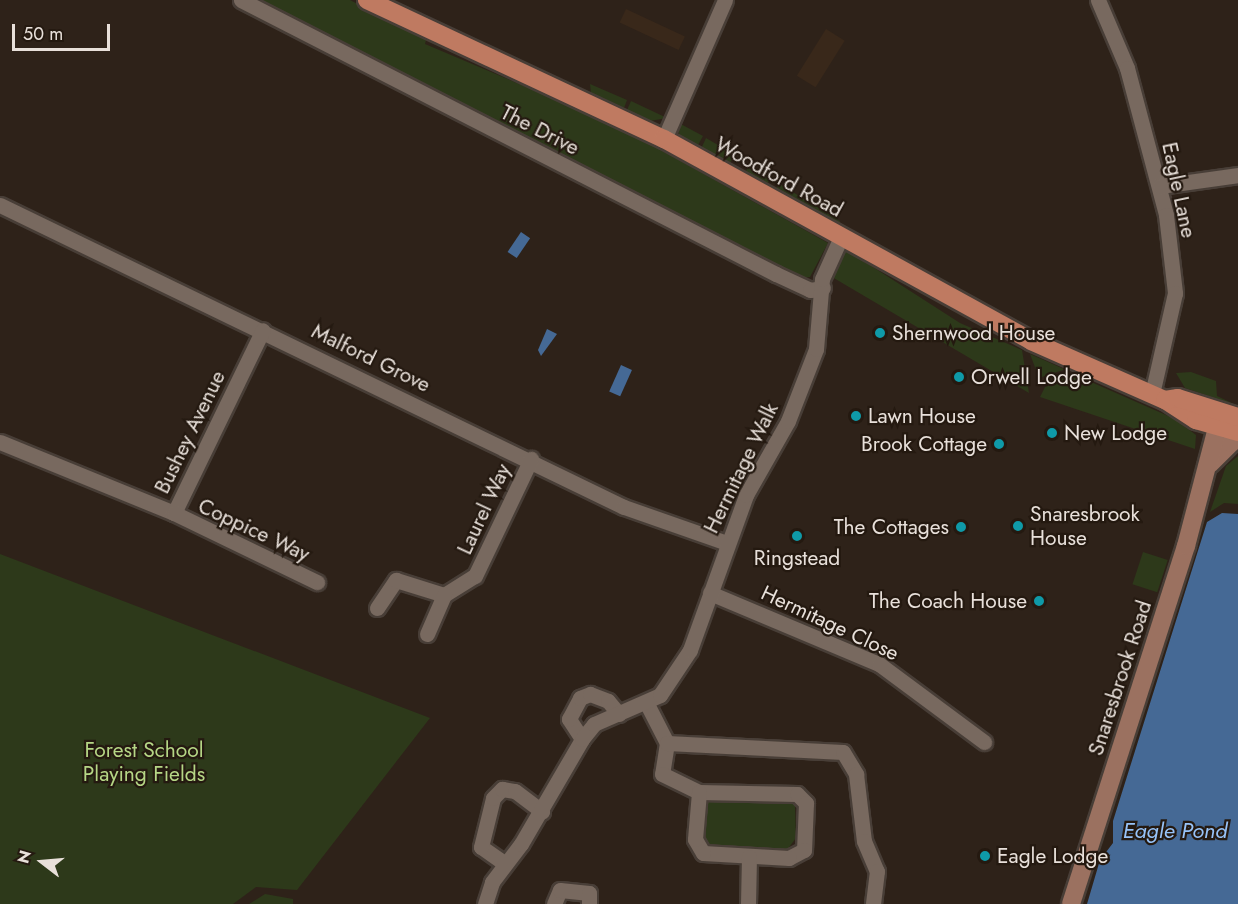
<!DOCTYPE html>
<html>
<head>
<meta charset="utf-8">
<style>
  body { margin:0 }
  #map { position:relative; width:1238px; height:904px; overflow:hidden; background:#2e2219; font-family:Jost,sans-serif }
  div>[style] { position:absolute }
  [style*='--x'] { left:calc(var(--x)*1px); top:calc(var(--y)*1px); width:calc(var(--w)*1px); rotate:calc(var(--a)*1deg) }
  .built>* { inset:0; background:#39281a; transform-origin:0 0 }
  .green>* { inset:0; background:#2d391a; transform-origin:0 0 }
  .water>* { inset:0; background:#456995; transform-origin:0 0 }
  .roads { filter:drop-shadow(2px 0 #483e37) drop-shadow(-2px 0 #483e37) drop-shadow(0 2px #483e37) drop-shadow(0 -2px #483e37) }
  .street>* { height:15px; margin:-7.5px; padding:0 7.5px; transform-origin:7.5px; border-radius:7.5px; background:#78695f }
  .secondary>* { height:18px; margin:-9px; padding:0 9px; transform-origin:9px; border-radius:9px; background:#9b7160 }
  .primary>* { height:18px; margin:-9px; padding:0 9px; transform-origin:9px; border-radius:9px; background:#bf7a61 }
  .dots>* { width:16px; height:16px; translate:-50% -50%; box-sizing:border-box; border:3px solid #241910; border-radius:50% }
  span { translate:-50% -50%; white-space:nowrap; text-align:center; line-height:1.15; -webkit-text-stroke:4.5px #241910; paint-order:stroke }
  .street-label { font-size:21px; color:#e8e0da }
  .poi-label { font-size:21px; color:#e8e0da }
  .left { translate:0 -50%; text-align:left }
  .right { translate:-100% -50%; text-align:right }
  .park-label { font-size:21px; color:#b5d685 }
  .water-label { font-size:22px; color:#97c3f8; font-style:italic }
  .north { position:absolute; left:12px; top:832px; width:60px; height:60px; -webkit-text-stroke:4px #241910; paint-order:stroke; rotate:286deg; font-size:16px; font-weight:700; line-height:24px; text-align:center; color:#e8e0da }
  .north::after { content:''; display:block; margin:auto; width:21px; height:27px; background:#e8e0da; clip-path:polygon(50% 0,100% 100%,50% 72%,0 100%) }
  .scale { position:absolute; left:12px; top:24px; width:98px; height:27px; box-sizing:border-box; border:3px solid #e8e0da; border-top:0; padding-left:8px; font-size:18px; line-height:21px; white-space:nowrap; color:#e8e0da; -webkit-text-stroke:4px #241910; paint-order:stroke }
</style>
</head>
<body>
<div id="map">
  <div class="built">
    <div style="left:626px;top:9px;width:65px;height:15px;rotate:25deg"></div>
    <div style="left:826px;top:29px;width:22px;height:55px;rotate:32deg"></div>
  </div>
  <div class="green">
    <div style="clip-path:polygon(258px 0,350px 0,426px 40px,425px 44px,616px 125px,828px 243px,810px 277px,803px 278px)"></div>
    <div style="clip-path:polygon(590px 84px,627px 100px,624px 108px,591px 93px)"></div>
    <div style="clip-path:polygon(631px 101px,667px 118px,650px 121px,627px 110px)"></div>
    <div style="clip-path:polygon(677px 122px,703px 136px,697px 147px,679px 136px)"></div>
    <div style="clip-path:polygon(706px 138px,735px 155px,730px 163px,701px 149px)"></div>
    <div style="clip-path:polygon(749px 165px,771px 177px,768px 183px,745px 173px)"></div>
    <div style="clip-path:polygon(778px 183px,840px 221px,840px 223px,776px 191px)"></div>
    <div style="clip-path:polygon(848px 251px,960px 323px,1022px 350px,1029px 393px,832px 277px,842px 252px)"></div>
    <div style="clip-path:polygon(1030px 354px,1064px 369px,1063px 370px,1039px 378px)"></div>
    <div style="clip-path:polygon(1191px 372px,1216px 381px,1217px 396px,1238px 406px,1185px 388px,1176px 373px)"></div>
    <div style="clip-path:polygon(1073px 374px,1175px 419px,1196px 435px,1195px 449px,1040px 397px,1045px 387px)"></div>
    <div style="clip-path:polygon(1238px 456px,1238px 504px,1224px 503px,1210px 512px,1226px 466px)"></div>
    <div style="left:1143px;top:552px;width:26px;height:34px;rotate:18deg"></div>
    <div style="clip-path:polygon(0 554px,430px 718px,297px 890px,256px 887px,233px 904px,0 904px)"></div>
    <div style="clip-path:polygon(786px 798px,795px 804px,796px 838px,787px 850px,705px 844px,700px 837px,706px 799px)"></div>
    <div style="clip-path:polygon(265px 894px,293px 899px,293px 904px,249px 904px)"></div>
  </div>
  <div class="water">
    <div style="left:521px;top:232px;width:11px;height:24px;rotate:34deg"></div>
    <div style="clip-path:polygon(547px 329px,557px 334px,541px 356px,538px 350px)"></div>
    <div style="left:621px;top:365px;width:12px;height:29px;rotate:24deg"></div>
    <div style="clip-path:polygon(1222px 513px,1238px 514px,1238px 904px,1087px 904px,1100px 860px,1113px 843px,1113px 821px,1207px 522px)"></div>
  </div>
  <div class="roads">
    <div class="street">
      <div style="--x:241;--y:0;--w:601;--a:27.12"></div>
      <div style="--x:776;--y:274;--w:38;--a:25"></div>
      <div style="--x:810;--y:290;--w:13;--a:-9"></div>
      <div style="--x:1098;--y:0;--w:74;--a:66.9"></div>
      <div style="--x:1127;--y:68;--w:152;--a:75.1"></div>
      <div style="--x:1166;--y:215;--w:79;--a:83.4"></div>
      <div style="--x:1175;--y:293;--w:104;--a:102.8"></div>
      <div style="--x:664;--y:139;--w:152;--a:-66.3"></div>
      <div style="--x:1160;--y:186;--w:79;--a:-8"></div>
      <div style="--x:0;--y:205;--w:693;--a:25.83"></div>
      <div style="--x:624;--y:507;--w:109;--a:19.3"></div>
      <div style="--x:0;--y:442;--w:188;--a:22.2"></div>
      <div style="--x:174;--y:513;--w:203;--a:-64.1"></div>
      <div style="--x:174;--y:513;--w:159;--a:25.8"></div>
      <div style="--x:710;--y:593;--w:183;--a:22.8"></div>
      <div style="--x:879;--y:664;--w:131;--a:36.6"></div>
      <div style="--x:377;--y:608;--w:34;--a:-56"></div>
      <div style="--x:396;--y:580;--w:50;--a:17.4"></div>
      <div style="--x:444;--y:595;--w:36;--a:-32"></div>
      <div style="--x:475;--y:576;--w:130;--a:-64.4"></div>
      <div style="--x:427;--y:634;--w:43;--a:-66.4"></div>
      <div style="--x:647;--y:704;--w:44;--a:62.9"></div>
      <div style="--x:667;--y:743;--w:31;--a:99"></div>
      <div style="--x:662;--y:774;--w:41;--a:25.9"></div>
      <div style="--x:582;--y:739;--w:24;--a:-123"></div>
      <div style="--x:569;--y:719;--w:24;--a:-62"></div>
      <div style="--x:580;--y:698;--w:11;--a:-22"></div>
      <div style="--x:590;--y:694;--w:19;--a:21"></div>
      <div style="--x:608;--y:701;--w:17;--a:50"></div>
      <div style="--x:667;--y:743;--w:176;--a:2.9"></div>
      <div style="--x:843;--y:752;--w:26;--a:59"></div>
      <div style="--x:856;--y:774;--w:67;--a:83.2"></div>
      <div style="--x:864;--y:841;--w:33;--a:67"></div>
      <div style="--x:877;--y:871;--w:33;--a:97"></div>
      <div style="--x:699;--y:792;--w:98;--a:1.2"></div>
      <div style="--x:797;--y:794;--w:13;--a:45"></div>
      <div style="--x:806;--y:803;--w:47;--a:92.4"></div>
      <div style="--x:804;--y:850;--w:17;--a:152"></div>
      <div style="--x:789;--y:858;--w:86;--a:-176.7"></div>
      <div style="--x:703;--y:853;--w:16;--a:-120"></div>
      <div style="--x:695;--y:839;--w:47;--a:-85.1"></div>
      <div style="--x:504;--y:863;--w:28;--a:-145"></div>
      <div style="--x:481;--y:847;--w:50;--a:-76.2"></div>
      <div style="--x:493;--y:798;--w:13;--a:-45"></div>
      <div style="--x:502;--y:789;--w:13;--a:9"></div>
      <div style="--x:515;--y:791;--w:34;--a:37"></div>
      <div style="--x:485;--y:904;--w:23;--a:-72"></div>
      <div style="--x:492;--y:882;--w:48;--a:-52.7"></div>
      <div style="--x:521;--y:844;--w:121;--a:-59.8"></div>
      <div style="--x:582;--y:739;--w:19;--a:-51"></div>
      <div style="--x:594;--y:724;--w:72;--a:-23.7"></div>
      <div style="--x:660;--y:695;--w:54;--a:-56.3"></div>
      <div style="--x:690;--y:650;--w:165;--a:-70.1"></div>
      <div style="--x:746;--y:495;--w:85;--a:-60.4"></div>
      <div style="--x:788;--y:421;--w:77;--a:-68.7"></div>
      <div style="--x:816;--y:349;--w:70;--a:-85.1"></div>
      <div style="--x:822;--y:279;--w:46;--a:-65.7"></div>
      <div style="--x:554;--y:904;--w:15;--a:-67"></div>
      <div style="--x:560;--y:890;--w:29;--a:6"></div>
      <div style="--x:589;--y:893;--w:11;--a:90"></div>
      <div style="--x:748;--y:904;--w:47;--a:-88.8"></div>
    </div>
    <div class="secondary">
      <div style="--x:1210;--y:464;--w:30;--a:-45"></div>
      <div style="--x:1231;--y:443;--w:21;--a:-71"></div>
      <div style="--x:1071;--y:904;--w:376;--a:-72.2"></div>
      <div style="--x:1186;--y:546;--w:138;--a:-75.3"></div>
    </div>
    <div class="primary">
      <div style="--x:367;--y:0;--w:328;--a:25.1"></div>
      <div style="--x:664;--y:139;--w:419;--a:28.8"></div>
      <div style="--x:1031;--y:341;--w:146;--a:23.8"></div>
      <div style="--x:1165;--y:400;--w:37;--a:33"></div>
      <div style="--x:1196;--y:420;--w:44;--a:15.9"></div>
      <div style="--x:1165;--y:400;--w:13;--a:-9"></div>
      <div style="--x:1178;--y:398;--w:63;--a:17.6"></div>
    </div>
  </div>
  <div class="dots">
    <div style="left:880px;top:333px;background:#0f9aa8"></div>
    <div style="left:959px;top:377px;background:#0f9aa8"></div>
    <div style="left:856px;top:416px;background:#0f9aa8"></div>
    <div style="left:1052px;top:433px;background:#0f9aa8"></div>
    <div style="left:999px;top:444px;background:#0f9aa8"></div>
    <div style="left:1018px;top:526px;background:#0f9aa8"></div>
    <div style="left:961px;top:527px;background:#0f9aa8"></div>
    <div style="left:797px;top:536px;background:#0f9aa8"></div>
    <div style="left:1039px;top:601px;background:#0f9aa8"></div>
    <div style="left:985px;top:856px;background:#0f9aa8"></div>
  </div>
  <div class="street-label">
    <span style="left:540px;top:130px;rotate:27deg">The Drive</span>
    <span style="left:779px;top:177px;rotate:29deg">Woodford Road</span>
    <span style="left:1179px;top:190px;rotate:78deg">Eagle Lane</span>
    <span style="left:371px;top:358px;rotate:26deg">Malford Grove</span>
    <span style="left:190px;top:432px;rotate:-64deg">Bushey Avenue</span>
    <span style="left:741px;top:468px;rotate:-64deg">Hermitage Walk</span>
    <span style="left:484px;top:509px;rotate:-65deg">Laurel Way</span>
    <span style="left:254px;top:530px;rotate:25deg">Coppice Way</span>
    <span style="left:830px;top:623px;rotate:25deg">Hermitage Close</span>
    <span style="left:1120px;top:678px;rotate:-72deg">Snaresbrook Road</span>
  </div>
  <div class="poi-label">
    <span class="left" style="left:892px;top:333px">Shernwood House</span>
    <span class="left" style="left:971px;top:377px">Orwell Lodge</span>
    <span class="left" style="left:868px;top:416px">Lawn House</span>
    <span class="left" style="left:1064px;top:433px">New Lodge</span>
    <span class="right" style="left:987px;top:444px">Brook Cottage</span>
    <span class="left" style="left:1030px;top:526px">Snaresbrook<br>House</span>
    <span class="right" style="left:949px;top:527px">The Cottages</span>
    <span style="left:797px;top:558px">Ringstead</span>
    <span class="right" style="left:1027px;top:601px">The Coach House</span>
    <span class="left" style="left:997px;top:856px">Eagle Lodge</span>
  </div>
  <div class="park-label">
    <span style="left:144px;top:762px">Forest School<br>Playing Fields</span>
  </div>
  <div class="water-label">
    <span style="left:1175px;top:831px">Eagle Pond</span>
  </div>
  <div class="north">N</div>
  <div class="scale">50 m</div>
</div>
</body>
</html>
